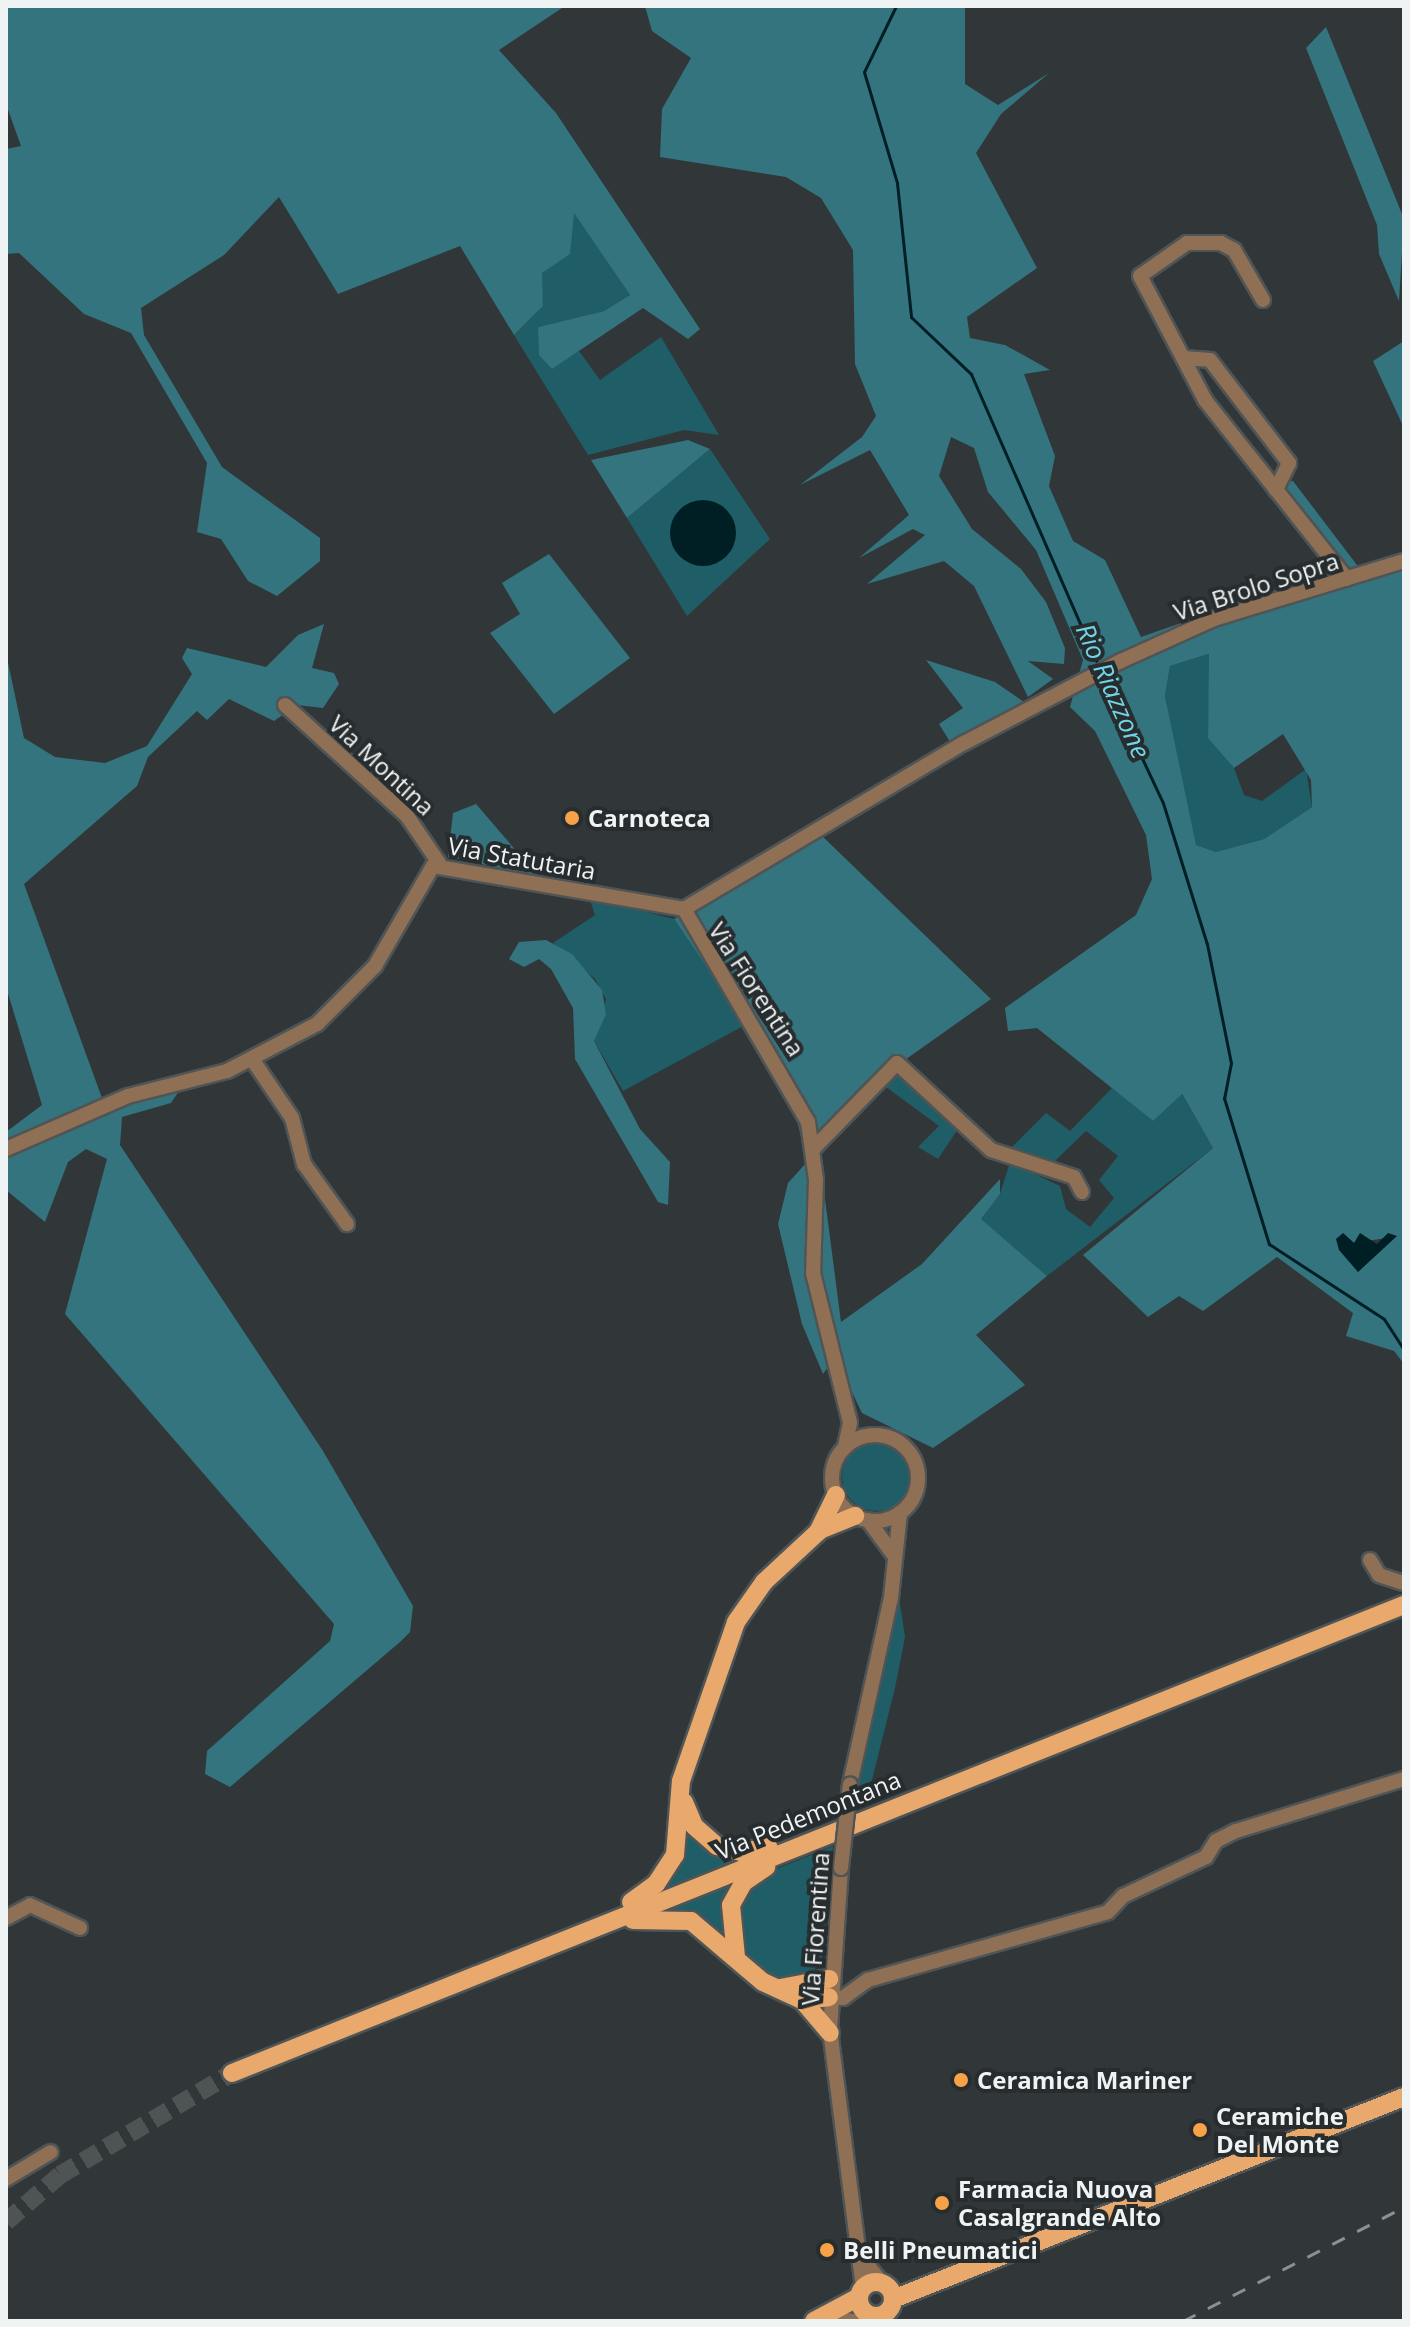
<!DOCTYPE html>
<html>
<head>
<meta charset="utf-8">
<style>
  body { margin:0 }
  #map { position:relative; width:1410px; height:2327px; overflow:hidden; background:#313738; font-family:"Open Sans",sans-serif }
  div>[style] { position:absolute }
  [style*='--x'] { left:calc(var(--x)*1px); top:calc(var(--y)*1px); width:calc(var(--w)*1px); rotate:calc(var(--a)*1deg) }
  .green>* { inset:0; background:#1f5d67 }
  .round { border-radius:50% }
  .forest>* { inset:0; background:#33747f }
  .water>* { inset:0; background:#001f25 }
  .stream>* { height:3px; margin:-1.5px; padding:0 1.5px; transform-origin:1.5px; border-radius:1.5px; background:#001f25 }
  .major-tunnel>* { height:18px; margin-top:-9px; transform-origin:0; background:repeating-linear-gradient(90deg,#4e5354 0 18px,transparent 0 27px) }
  .roads { filter:drop-shadow(2px 0 #4f5556) drop-shadow(-2px 0 #4f5556) drop-shadow(0 2px #4f5556) drop-shadow(0 -2px #4f5556) }
  .minor>* { height:14px; margin:-7px; padding:0 7px; transform-origin:7px; border-radius:7px; background:#907054 }
  .minor>.ring { margin:-7px; padding:0; box-sizing:content-box; background:none; border:14px solid #907054; border-radius:50% }
  .major>* { height:18px; margin:-9px; padding:0 9px; transform-origin:9px; border-radius:9px; background:#e9a96c }
  .major>.ring { margin:-9px; padding:0; box-sizing:content-box; background:none; border:18px solid #e9a96c; border-radius:50% }
  .rail>* { height:3px; margin-top:-1.5px; transform-origin:0; background:repeating-linear-gradient(90deg,#8b9091 0 14px,transparent 0 28px) }
  .bridges { filter:drop-shadow(2px 0 #4f5556) drop-shadow(-2px 0 #4f5556) drop-shadow(0 2px #4f5556) drop-shadow(0 -2px #4f5556) }
  .minor-bridge>* { height:14px; margin:-7px; padding:0 7px; transform-origin:7px; border-radius:7px; background:#907054 }
  .dots>* { width:22px; height:22px; translate:-50% -50%; box-sizing:border-box; border:4px solid #272c2e; border-radius:50% }
  span { translate:-50% -50%; white-space:nowrap; text-align:center; line-height:1.15; -webkit-text-stroke:8px #272c2e; paint-order:stroke }
  .street-label { font-size:24px; color:#eff3f3 }
  .poi-label { font-size:24px; color:#eff3f3; font-weight:700 }
  .left { translate:0 -50%; text-align:left }
  .water-label { font-size:26px; color:#70d5e7; font-style:italic }
  .frame { position:absolute; inset:0; border:8px solid #eff3f3; pointer-events:none }
</style>
</head>
<body>
<div id="map">
  <div class="green">
    <div style="clip-path:polygon(574px 212px,630px 295px,604px 311px,538px 327px,552px 368px,579px 351px,600px 380px,661px 337px,719px 435px,684px 430px,588px 455px,514px 335px,543px 306px,541px 273px)"></div>
    <div style="clip-path:polygon(710px 449px,770px 539px,687px 616px,627px 518px)"></div>
    <div style="clip-path:polygon(1210px 654px,1208px 737px,1234px 768px,1244px 795px,1262px 801px,1306px 769px,1312px 807px,1264px 839px,1216px 852px,1195px 845px,1165px 696px,1170px 666px)"></div>
    <div style="clip-path:polygon(589px 897px,674px 919px,747px 1024px,623px 1091px,594px 1041px,606px 999px,595px 979px,553px 943px,595px 915px)"></div>
    <div style="clip-path:polygon(904px 1063px,966px 1117px,938px 1159px,918px 1147px,939px 1126px,878px 1081px)"></div>
    <div style="clip-path:polygon(1112px 1088px,1153px 1121px,1181px 1093px,1213px 1148px,1047px 1276px,980px 1219px,1000px 1194px,1010px 1162px,1060px 1186px,1066px 1209px,1090px 1227px,1114px 1198px,1099px 1180px,1118px 1156px,1086px 1131px,1055px 1161px,1012px 1147px,1046px 1113px,1070px 1131px)"></div>
    <div class="round" style="left:842px;top:1443px;width:68px;height:68px"></div>
    <div style="clip-path:polygon(898px 1591px,905px 1637px,895px 1688px,867px 1800px,853px 1808px,860px 1740px)"></div>
    <div style="clip-path:polygon(687px 1825px,711px 1851px,743px 1860px,654px 1895px)"></div>
    <div style="clip-path:polygon(833px 1846px,822px 1959px,808px 1978px,784px 1983px,765px 1977px,742px 1955px,734px 1925px,744px 1893px,764px 1874px)"></div>
    <div style="clip-path:polygon(742px 1878px,726px 1904px,727px 1940px,695px 1918px,654px 1913px)"></div>
  </div>
  <div class="forest">
    <div style="clip-path:polygon(6px 6px,565px 6px,499px 50px,556px 113px,700px 329px,688px 339px,643px 308px,552px 369px,539px 355px,538px 327px,604px 311px,630px 295px,574px 213px,570px 254px,542px 273px,543px 306px,514px 335px,460px 246px,338px 294px,279px 197px,224px 255px,141px 308px,144px 335px,222px 467px,320px 538px,320px 561px,277px 596px,248px 581px,221px 539px,197px 532px,207px 463px,131px 333px,84px 314px,19px 253px,6px 254px,6px 149px,21px 146px,6px 104px)"></div>
    <div style="clip-path:polygon(evenodd,645px 6px,965px 6px,965px 84px,998px 105px,1049px 73px,1001px 114px,976px 153px,1037px 268px,967px 317px,970px 338px,1005px 345px,1050px 370px,1024px 374px,1055px 456px,1049px 486px,1073px 541px,1105px 560px,1141px 637px,1330px 571px,1264px 488px,1271px 483px,1293px 481px,1360px 569px,1404px 555px,1404px 1364px,1394px 1351px,1346px 1336px,1353px 1313px,1277px 1257px,1203px 1311px,1179px 1296px,1148px 1317px,1083px 1255px,1213px 1148px,1182px 1094px,1153px 1121px,1037px 1028px,1008px 1031px,1005px 1008px,1136px 915px,1152px 879px,1146px 835px,1095px 731px,1070px 707px,1083px 660px,1036px 550px,988px 492px,974px 448px,951px 437px,939px 476px,972px 529px,1021px 569px,1046px 602px,1065px 648px,1064px 664px,1028px 661px,1053px 679px,1028px 697px,974px 586px,944px 561px,867px 584px,925px 535px,913px 529px,859px 558px,909px 515px,870px 450px,800px 485px,862px 437px,876px 416px,855px 364px,853px 250px,821px 198px,786px 177px,660px 157px,662px 109px,691px 58px,652px 31px,645px 6px,1209px 654px,1208px 738px,1234px 768px,1283px 734px,1311px 780px,1312px 807px,1264px 839px,1216px 852px,1196px 845px,1165px 696px,1170px 666px,1209px 654px,645px 6px,1343px 1233px,1354px 1243px,1386px 1238px,1358px 1272px,1343px 1233px)"></div>
    <div style="clip-path:polygon(1326px 27px,1404px 219px,1399px 301px,1379px 254px,1377px 225px,1306px 48px)"></div>
    <div style="clip-path:polygon(1404px 341px,1404px 428px,1373px 361px)"></div>
    <div style="clip-path:polygon(688px 440px,710px 449px,627px 518px,591px 460px)"></div>
    <div style="clip-path:polygon(549px 554px,630px 658px,554px 714px,490px 633px,520px 614px,502px 583px)"></div>
    <div style="clip-path:polygon(324px 624px,312px 668px,334px 673px,339px 684px,323px 708px,297px 705px,274px 721px,229px 699px,207px 720px,197px 711px,148px 757px,137px 786px,24px 884px,102px 1098px,181px 1088px,171px 1103px,122px 1117px,120px 1145px,323px 1451px,413px 1606px,410px 1632px,400px 1642px,230px 1787px,205px 1774px,207px 1751px,330px 1641px,334px 1624px,65px 1314px,107px 1159px,86px 1149px,68px 1162px,45px 1222px,6px 1190px,6px 1152px,12px 1149px,6px 1132px,42px 1105px,6px 987px,6px 653px,24px 738px,55px 757px,105px 763px,147px 746px,192px 674px,182px 658px,187px 648px,266px 667px,298px 635px)"></div>
    <div style="clip-path:polygon(926px 660px,995px 682px,1027px 704px,952px 745px,939px 724px,963px 708px)"></div>
    <div style="clip-path:polygon(476px 804px,538px 876px,448px 857px,453px 813px)"></div>
    <div style="clip-path:polygon(821px 835px,991px 999px,854px 1096px,819px 1153px,841px 1322px,922px 1264px,1000px 1179px,1000px 1194px,981px 1219px,1047px 1276px,976px 1335px,1025px 1385px,933px 1448px,862px 1413px,835px 1357px,823px 1374px,802px 1324px,778px 1224px,788px 1183px,807px 1162px,789px 1087px,674px 919px)"></div>
    <div style="clip-path:polygon(546px 940px,572px 954px,602px 990px,606px 1014px,594px 1041px,640px 1129px,670px 1162px,668px 1205px,658px 1202px,575px 1059px,573px 1008px,551px 969px,539px 959px,524px 967px,509px 959px,519px 942px)"></div>
  </div>
  <div class="water">
    <div class="round" style="left:670px;top:500px;width:66px;height:66px"></div>
    <div style="clip-path:polygon(1343px 1233px,1354px 1243px,1360px 1233px,1377px 1244px,1388px 1233px,1397px 1236px,1358px 1272px,1339px 1250px,1336px 1239px)"></div>
  </div>
  <div class="stream">
    <div style="--x:896;--y:6;--w:73;--a:115.9"></div>
    <div style="--x:864;--y:72;--w:116;--a:73.4"></div>
    <div style="--x:897;--y:183;--w:135;--a:84"></div>
    <div style="--x:911;--y:317;--w:83;--a:43.5"></div>
    <div style="--x:971;--y:374;--w:322;--a:66.4"></div>
    <div style="--x:1103;--y:675;--w:141;--a:64.9"></div>
    <div style="--x:1163;--y:803;--w:148;--a:72.7"></div>
    <div style="--x:1207;--y:944;--w:121;--a:78.6"></div>
    <div style="--x:1231;--y:1063;--w:36;--a:101"></div>
    <div style="--x:1224;--y:1098;--w:153;--a:72.9"></div>
    <div style="--x:1269;--y:1244;--w:137;--a:33.1"></div>
    <div style="--x:1384;--y:1319;--w:37;--a:57"></div>
  </div>
  <div class="major-tunnel">
    <div style="--x:6;--y:2222;--w:72;--a:-41"></div>
    <div style="--x:60;--y:2175;--w:200;--a:-30.7"></div>
  </div>
  <div class="roads">
    <div class="minor">
      <div style="--x:1263;--y:300;--w:58;--a:-120.1"></div>
      <div style="--x:1234;--y:250;--w:15;--a:-152"></div>
      <div style="--x:1221;--y:243;--w:34;--a:180"></div>
      <div style="--x:1187;--y:243;--w:57;--a:144.9"></div>
      <div style="--x:1140;--y:276;--w:140;--a:62.3"></div>
      <div style="--x:1205;--y:400;--w:228;--a:51.6"></div>
      <div style="--x:1183;--y:358;--w:27;--a:4"></div>
      <div style="--x:1210;--y:360;--w:130;--a:52.5"></div>
      <div style="--x:1289;--y:463;--w:30;--a:116"></div>
      <div style="--x:285;--y:705;--w:165;--a:42.3"></div>
      <div style="--x:407;--y:816;--w:57;--a:55.8"></div>
      <div style="--x:684;--y:909;--w:246;--a:59.8"></div>
      <div style="--x:808;--y:1122;--w:59;--a:82.1"></div>
      <div style="--x:816;--y:1180;--w:93;--a:91.8"></div>
      <div style="--x:813;--y:1273;--w:154;--a:76.1"></div>
      <div style="--x:850;--y:1423;--w:25;--a:102"></div>
      <div style="--x:252;--y:1059;--w:71;--a:55.9"></div>
      <div style="--x:292;--y:1118;--w:48;--a:75.4"></div>
      <div style="--x:304;--y:1164;--w:74;--a:54.4"></div>
      <div style="--x:6;--y:1149;--w:133;--a:-23.5"></div>
      <div style="--x:128;--y:1096;--w:102;--a:-14.2"></div>
      <div style="--x:227;--y:1071;--w:102;--a:-27.6"></div>
      <div style="--x:317;--y:1024;--w:82;--a:-45"></div>
      <div style="--x:375;--y:966;--w:116;--a:-59.9"></div>
      <div style="--x:433;--y:866;--w:255;--a:9.7"></div>
      <div style="--x:684;--y:909;--w:326;--a:-30.7"></div>
      <div style="--x:964;--y:743;--w:177;--a:-27.6"></div>
      <div style="--x:1121;--y:661;--w:102;--a:-24.3"></div>
      <div style="--x:1214;--y:619;--w:199;--a:-17"></div>
      <div style="--x:813;--y:1149;--w:120;--a:-45.7"></div>
      <div style="--x:897;--y:1063;--w:128;--a:42.8"></div>
      <div style="--x:991;--y:1150;--w:87;--a:18"></div>
      <div style="--x:1074;--y:1177;--w:17;--a:62"></div>
      <div class="ring" style="left:832px;top:1435px;width:72px;height:72px"></div>
      <div style="--x:868;--y:1520;--w:42;--a:53.7"></div>
      <div style="--x:1370;--y:1560;--w:17;--a:59"></div>
      <div style="--x:1379;--y:1575;--w:26;--a:18"></div>
      <div style="--x:850;--y:1784;--w:190;--a:-77.6"></div>
      <div style="--x:891;--y:1598;--w:86;--a:-84"></div>
      <div style="--x:841;--y:1868;--w:162;--a:93.9"></div>
      <div style="--x:830;--y:2030;--w:259;--a:82.7"></div>
      <div style="--x:6;--y:1918;--w:27;--a:-28"></div>
      <div style="--x:30;--y:1905;--w:55;--a:24.7"></div>
      <div style="--x:829;--y:1997;--w:14;--a:4"></div>
      <div style="--x:843;--y:1998;--w:31;--a:-36"></div>
      <div style="--x:868;--y:1980;--w:249;--a:-15.8"></div>
      <div style="--x:1108;--y:1912;--w:22;--a:-47"></div>
      <div style="--x:1123;--y:1896;--w:92;--a:-25.2"></div>
      <div style="--x:1206;--y:1857;--w:19;--a:-58"></div>
      <div style="--x:1216;--y:1841;--w:22;--a:-27"></div>
      <div style="--x:1236;--y:1831;--w:176;--a:-17.2"></div>
      <div style="--x:6;--y:2179;--w:52;--a:-31"></div>
      <div style="--x:865;--y:2262;--w:26;--a:51"></div>
      <div style="--x:867;--y:2314;--w:7;--a:82"></div>
      <div style="--x:828;--y:2317;--w:26;--a:9"></div>
      <div style="--x:880;--y:2321;--w:7;--a:-63"></div>
    </div>
    <div class="major">
      <div style="--x:820;--y:1530;--w:38;--a:-22"></div>
      <div style="--x:684;--y:1802;--w:26;--a:67"></div>
      <div style="--x:694;--y:1826;--w:30;--a:41"></div>
      <div style="--x:717;--y:1846;--w:25;--a:14"></div>
      <div style="--x:741;--y:1852;--w:28;--a:-10"></div>
      <div style="--x:631;--y:1902;--w:31;--a:-36"></div>
      <div style="--x:656;--y:1884;--w:35;--a:-57"></div>
      <div style="--x:675;--y:1855;--w:74;--a:-85.4"></div>
      <div style="--x:681;--y:1781;--w:168;--a:-70.9"></div>
      <div style="--x:736;--y:1622;--w:49;--a:-55"></div>
      <div style="--x:764;--y:1582;--w:74;--a:-42.8"></div>
      <div style="--x:818;--y:1532;--w:41;--a:-64.1"></div>
      <div style="--x:633;--y:1920;--w:58;--a:1"></div>
      <div style="--x:691;--y:1921;--w:94;--a:40.3"></div>
      <div style="--x:763;--y:1982;--w:43;--a:24.8"></div>
      <div style="--x:802;--y:2000;--w:27;--a:-6"></div>
      <div style="--x:736;--y:1957;--w:52;--a:-95.5"></div>
      <div style="--x:731;--y:1905;--w:26;--a:-61"></div>
      <div style="--x:744;--y:1882;--w:27;--a:-34"></div>
      <div style="--x:780;--y:1988;--w:50;--a:-10.4"></div>
      <div style="--x:802;--y:2000;--w:43;--a:49.7"></div>
      <div style="--x:232;--y:2073;--w:1262;--a:-21.77"></div>
      <div class="ring" style="left:859px;top:2282px;width:16px;height:16px"></div>
      <div style="--x:893;--y:2299;--w:549;--a:-21.57"></div>
      <div style="--x:814;--y:2321;--w:51;--a:-28.1"></div>
    </div>
  </div>
  <div class="rail">
    <div style="--x:1183;--y:2321;--w:249;--a:-27.3"></div>
  </div>
  <div class="bridges">
    <div class="minor-bridge">
      <div style="--x:841;--y:1868;--w:84;--a:-83.9"></div>
    </div>
  </div>
  <div class="dots">
    <div style="left:572px;top:818px;background:#f7a149"></div>
    <div style="left:961px;top:2080px;background:#f7a149"></div>
    <div style="left:1200px;top:2130px;background:#f7a149"></div>
    <div style="left:942px;top:2203px;background:#f7a149"></div>
    <div style="left:827px;top:2250px;background:#f7a149"></div>
  </div>
  <div class="street-label">
    <span style="left:1256px;top:586px;rotate:-18deg">Via Brolo Sopra</span>
    <span style="left:382px;top:765px;rotate:43deg">Via Montina</span>
    <span style="left:522px;top:858px;rotate:10deg">Via Statutaria</span>
    <span style="left:757px;top:989px;rotate:57deg">Via Fiorentina</span>
    <span style="left:808px;top:1815px;rotate:-22deg">Via Pedemontana</span>
    <span style="left:815px;top:1929px;rotate:-86deg">Via Fiorentina</span>
  </div>
  <div class="poi-label">
    <span class="left" style="left:588px;top:818px">Carnoteca</span>
    <span class="left" style="left:977px;top:2080px">Ceramica Mariner</span>
    <span class="left" style="left:1216px;top:2130px">Ceramiche<br>Del Monte</span>
    <span class="left" style="left:958px;top:2203px">Farmacia Nuova<br>Casalgrande Alto</span>
    <span class="left" style="left:843px;top:2250px">Belli Pneumatici</span>
  </div>
  <div class="water-label">
    <span style="left:1113px;top:691px;rotate:66deg">Rio Riazzone</span>
  </div>
  <div class="frame"></div>
</div>
</body>
</html>
